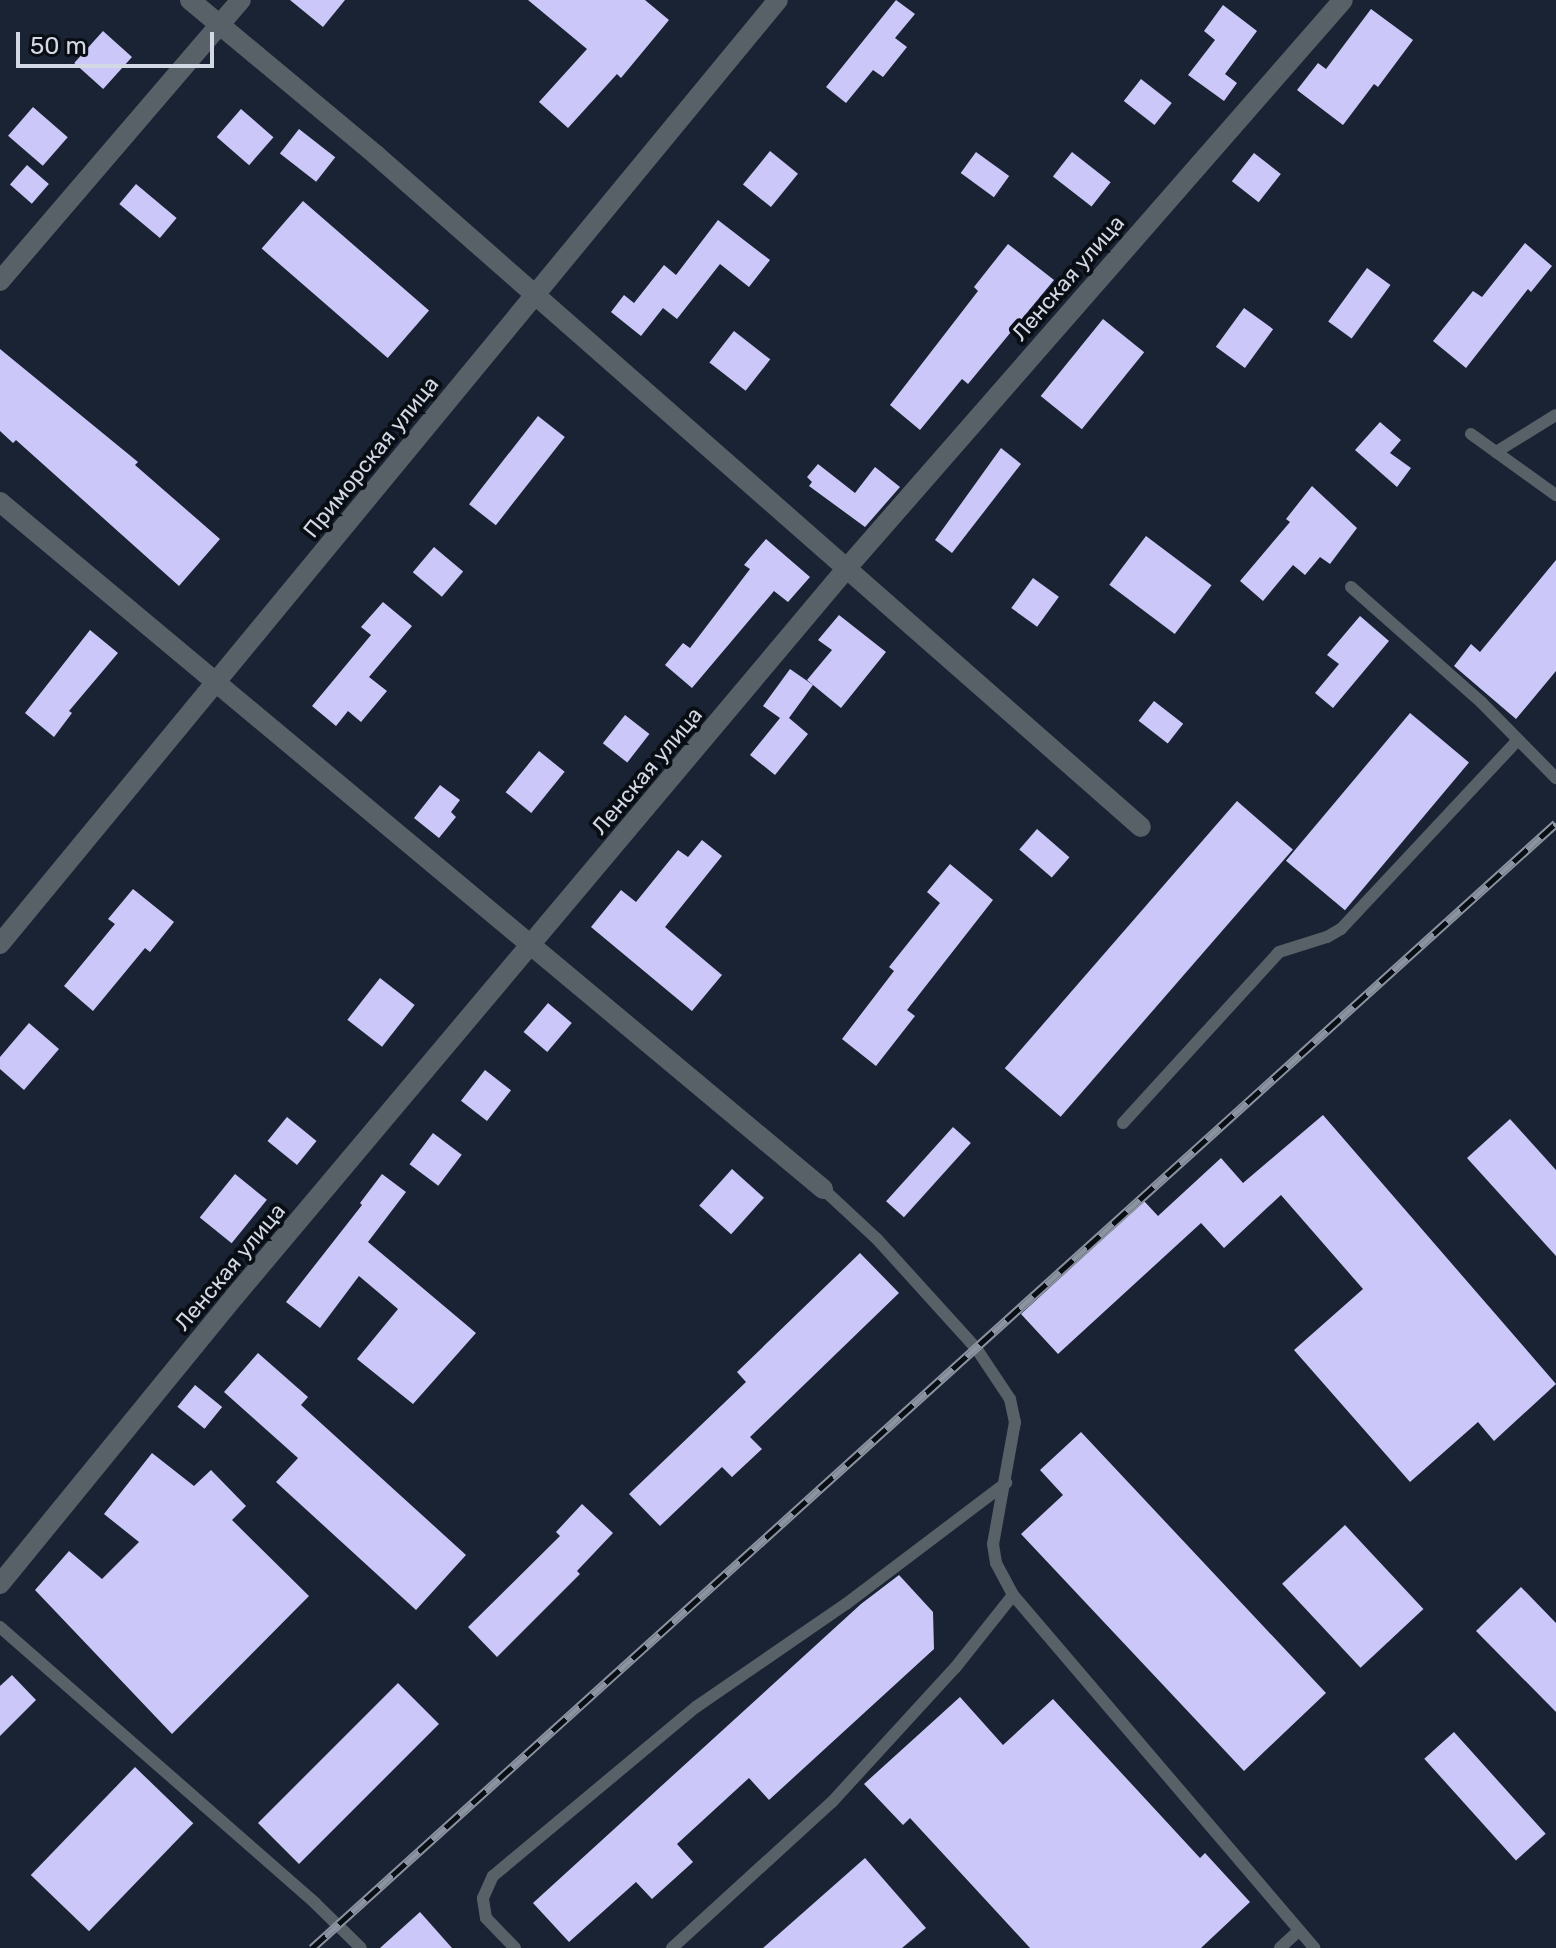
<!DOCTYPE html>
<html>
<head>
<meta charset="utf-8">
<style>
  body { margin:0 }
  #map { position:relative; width:1556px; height:1948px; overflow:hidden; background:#1a2334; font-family:Rubik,sans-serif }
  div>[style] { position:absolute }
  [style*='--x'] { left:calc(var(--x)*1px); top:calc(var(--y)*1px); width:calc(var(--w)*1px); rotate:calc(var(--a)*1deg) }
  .building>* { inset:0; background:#cbc8f9; transform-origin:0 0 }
  .lane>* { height:12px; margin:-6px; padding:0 6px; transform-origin:6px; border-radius:6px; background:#586168 }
  .street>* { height:20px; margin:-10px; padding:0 10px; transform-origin:10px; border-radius:10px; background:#586168 }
  .rail>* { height:9px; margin-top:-4.5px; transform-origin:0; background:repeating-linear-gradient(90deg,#090d14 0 18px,#8b92a0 0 36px); box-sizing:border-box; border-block:2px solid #8b92a0 }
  span { translate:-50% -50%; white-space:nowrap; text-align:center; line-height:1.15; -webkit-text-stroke:8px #090d14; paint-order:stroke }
  .street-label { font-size:22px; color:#d2d8e4 }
  .scale { position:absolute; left:16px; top:32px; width:198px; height:36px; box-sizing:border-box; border:4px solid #d2d8e4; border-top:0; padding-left:10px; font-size:24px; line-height:28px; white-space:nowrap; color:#d2d8e4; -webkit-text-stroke:6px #090d14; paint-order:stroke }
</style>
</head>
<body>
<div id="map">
  <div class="building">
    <div style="clip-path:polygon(290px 0,345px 0,323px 27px)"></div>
    <div style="clip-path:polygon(528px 0,645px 0,669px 20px,621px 78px,617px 74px,568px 128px,539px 102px,587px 49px)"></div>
    <div style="clip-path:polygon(896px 0,915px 14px,895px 38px,907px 47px,883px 77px,873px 70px,846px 103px,826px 87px)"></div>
    <div style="clip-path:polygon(1223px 5px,1257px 31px,1225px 74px,1237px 83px,1224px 101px,1188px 75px,1215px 40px,1204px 31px)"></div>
    <div style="clip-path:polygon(1371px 9px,1413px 40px,1378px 87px,1374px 84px,1343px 125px,1297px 90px,1318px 63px,1326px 69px)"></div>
    <div style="left:103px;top:31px;width:39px;height:43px;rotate:42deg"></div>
    <div style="left:1141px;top:79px;width:39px;height:28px;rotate:38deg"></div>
    <div style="left:33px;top:107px;width:46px;height:38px;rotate:41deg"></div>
    <div style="left:241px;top:109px;width:43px;height:37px;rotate:41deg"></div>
    <div style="left:299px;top:129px;width:46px;height:31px;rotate:38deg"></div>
    <div style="left:770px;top:151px;width:36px;height:43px;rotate:39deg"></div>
    <div style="left:976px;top:152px;width:41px;height:26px;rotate:36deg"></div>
    <div style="left:1072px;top:152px;width:49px;height:31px;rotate:38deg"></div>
    <div style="left:1254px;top:153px;width:34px;height:36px;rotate:38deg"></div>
    <div style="left:27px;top:165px;width:29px;height:26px;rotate:41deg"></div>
    <div style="left:136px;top:184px;width:53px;height:26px;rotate:40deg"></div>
    <div style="left:303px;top:201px;width:167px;height:63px;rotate:41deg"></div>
    <div style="clip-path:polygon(718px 220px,770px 260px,749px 287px,720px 264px,677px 319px,663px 308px,641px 336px,611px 312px,624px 295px,634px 303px,664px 265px,676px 275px)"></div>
    <div style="clip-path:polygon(1525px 243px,1552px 266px,1531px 292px,1528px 289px,1466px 368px,1433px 341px,1473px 291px,1482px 297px)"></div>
    <div style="clip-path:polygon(1008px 244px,1054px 280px,968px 384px,962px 379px,920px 430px,890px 405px,978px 291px,974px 287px)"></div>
    <div style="left:1367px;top:268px;width:29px;height:66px;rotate:36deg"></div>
    <div style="left:1244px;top:308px;width:36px;height:48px;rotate:36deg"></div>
    <div style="left:1103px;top:319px;width:53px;height:99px;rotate:39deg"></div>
    <div style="left:734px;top:331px;width:46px;height:40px;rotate:38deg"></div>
    <div style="clip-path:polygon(0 349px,138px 462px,135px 465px,220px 539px,179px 586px,16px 440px,13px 443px,0 431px)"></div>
    <div style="left:538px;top:416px;width:34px;height:112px;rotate:38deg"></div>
    <div style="clip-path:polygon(1380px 422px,1401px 440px,1390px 453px,1411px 468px,1397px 487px,1355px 450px)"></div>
    <div style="clip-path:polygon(1001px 448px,1021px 464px,952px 553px,935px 540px)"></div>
    <div style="clip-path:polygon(818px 464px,855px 493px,875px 467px,900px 487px,865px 527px,809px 486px,812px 482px,807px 477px)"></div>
    <div style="clip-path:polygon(1312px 486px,1357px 528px,1330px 564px,1320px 557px,1305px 575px,1293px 565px,1263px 601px,1240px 581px,1290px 522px,1286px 519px)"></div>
    <div style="left:1146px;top:536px;width:82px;height:61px;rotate:37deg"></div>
    <div style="clip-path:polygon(766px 539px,810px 577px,788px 602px,774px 591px,692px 688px,665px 665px,683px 643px,690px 648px,750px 569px,744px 565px)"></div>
    <div style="left:434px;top:547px;width:38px;height:33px;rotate:40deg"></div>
    <div style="clip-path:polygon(1556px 560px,1556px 671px,1516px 719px,1454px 666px,1471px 644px,1480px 652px)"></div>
    <div style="left:1033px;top:578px;width:32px;height:37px;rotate:36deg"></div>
    <div style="clip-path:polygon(383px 602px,412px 626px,369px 677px,387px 691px,361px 722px,348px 711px,336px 726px,312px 706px,371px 635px,361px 627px)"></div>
    <div style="clip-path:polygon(839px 615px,886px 652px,841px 708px,807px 680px,832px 650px,818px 640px)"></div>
    <div style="clip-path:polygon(1360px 616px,1389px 641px,1333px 708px,1315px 693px,1339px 664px,1327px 655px)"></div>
    <div style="clip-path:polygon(90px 630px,118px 653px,69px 711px,72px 713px,54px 737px,25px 713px)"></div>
    <div style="clip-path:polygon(790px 669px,813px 685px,789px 718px,808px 734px,775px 775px,750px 755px,780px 718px,763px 706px)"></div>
    <div style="left:1154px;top:701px;width:37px;height:25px;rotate:38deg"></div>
    <div style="left:1410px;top:713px;width:77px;height:193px;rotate:40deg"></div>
    <div style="left:625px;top:715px;width:31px;height:36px;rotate:38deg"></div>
    <div style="left:539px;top:751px;width:33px;height:53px;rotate:39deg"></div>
    <div style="clip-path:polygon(440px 785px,460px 800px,451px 812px,456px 817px,439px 838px,414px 818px)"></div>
    <div style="left:1237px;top:801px;width:74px;height:354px;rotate:41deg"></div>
    <div style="left:1037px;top:829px;width:43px;height:27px;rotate:41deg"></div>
    <div style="clip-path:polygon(702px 840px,722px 856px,665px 927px,722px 975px,692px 1011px,591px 927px,621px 890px,636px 902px,678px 850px,688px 857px)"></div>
    <div style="clip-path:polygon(950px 864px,993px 900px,907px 1010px,915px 1016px,876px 1066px,842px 1039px,894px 971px,889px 967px,940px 903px,927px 892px)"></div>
    <div style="clip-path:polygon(133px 889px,174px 922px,150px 952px,145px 948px,93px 1011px,64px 986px,115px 924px,108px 919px)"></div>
    <div style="left:380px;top:978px;width:44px;height:53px;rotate:38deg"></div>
    <div style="left:548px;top:1003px;width:31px;height:38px;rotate:40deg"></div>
    <div style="clip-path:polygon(29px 1023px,59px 1049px,24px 1090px,0 1069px,0 1057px)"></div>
    <div style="left:485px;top:1070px;width:33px;height:39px;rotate:38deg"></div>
    <div style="clip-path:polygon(1323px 1115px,1556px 1384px,1494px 1441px,1478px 1422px,1410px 1482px,1294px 1350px,1363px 1289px,1281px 1195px,1224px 1248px,1201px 1223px,1058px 1354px,1021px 1314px,1144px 1201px,1158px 1216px,1221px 1158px,1243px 1183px)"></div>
    <div style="left:287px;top:1117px;width:38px;height:31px;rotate:39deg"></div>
    <div style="clip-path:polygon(1510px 1119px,1556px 1170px,1556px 1256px,1467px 1158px)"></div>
    <div style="left:953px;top:1127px;width:24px;height:100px;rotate:42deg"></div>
    <div style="left:433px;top:1133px;width:36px;height:39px;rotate:37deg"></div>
    <div style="left:732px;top:1169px;width:43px;height:49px;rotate:42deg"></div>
    <div style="left:235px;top:1174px;width:41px;height:56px;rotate:39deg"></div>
    <div style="clip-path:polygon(382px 1174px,406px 1192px,368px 1242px,476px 1333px,413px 1404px,357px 1359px,398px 1309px,359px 1276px,320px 1328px,286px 1302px,362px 1205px,360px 1203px)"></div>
    <div style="clip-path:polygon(860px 1253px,899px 1293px,750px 1437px,762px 1449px,732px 1477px,722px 1467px,660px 1526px,629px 1494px,746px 1382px,737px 1372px)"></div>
    <div style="clip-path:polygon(258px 1353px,308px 1397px,301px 1405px,466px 1555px,416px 1610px,276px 1482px,298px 1458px,224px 1392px)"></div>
    <div style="left:195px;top:1385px;width:35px;height:28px;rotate:39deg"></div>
    <div style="clip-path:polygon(1081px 1432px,1326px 1693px,1244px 1771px,1021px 1534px,1063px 1495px,1040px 1470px)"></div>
    <div style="clip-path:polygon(152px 1453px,194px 1486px,211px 1470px,246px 1506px,232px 1520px,309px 1596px,172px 1734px,35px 1590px,69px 1551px,102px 1579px,139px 1542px,104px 1514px)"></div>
    <div style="clip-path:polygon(582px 1504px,613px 1533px,577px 1571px,580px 1574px,497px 1657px,468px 1627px,560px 1536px,556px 1532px)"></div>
    <div style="left:1345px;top:1525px;width:115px;height:86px;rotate:47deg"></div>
    <div style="clip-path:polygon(899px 1575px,933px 1612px,934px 1649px,769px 1800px,749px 1778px,677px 1844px,693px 1862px,652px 1899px,636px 1882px,569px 1942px,533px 1903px,861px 1604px)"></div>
    <div style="clip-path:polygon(1521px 1587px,1556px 1623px,1556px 1712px,1476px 1631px)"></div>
    <div style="clip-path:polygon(12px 1675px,36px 1700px,0 1736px,0 1686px)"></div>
    <div style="left:398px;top:1683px;width:58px;height:198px;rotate:45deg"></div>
    <div style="clip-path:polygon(960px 1697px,1003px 1745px,1053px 1699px,1200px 1858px,1205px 1853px,1250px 1902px,1201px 1948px,1030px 1948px,910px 1818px,903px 1825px,864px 1784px)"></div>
    <div style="left:1454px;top:1732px;width:137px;height:40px;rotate:48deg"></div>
    <div style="left:135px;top:1767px;width:81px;height:150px;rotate:44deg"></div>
    <div style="clip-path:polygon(865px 1858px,926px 1928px,902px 1948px,763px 1948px)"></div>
    <div style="clip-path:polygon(420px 1912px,452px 1948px,380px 1948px)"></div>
  </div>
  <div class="lane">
    <div style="--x:1471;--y:434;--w:105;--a:35.7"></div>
    <div style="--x:1496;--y:452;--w:70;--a:-31.7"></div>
    <div style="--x:1351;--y:587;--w:174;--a:41.5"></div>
    <div style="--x:1481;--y:702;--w:107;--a:45.4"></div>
    <div style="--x:1123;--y:1123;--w:231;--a:-47.6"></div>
    <div style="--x:1279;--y:952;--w:50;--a:-17.4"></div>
    <div style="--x:1327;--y:937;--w:16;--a:-30"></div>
    <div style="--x:1341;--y:929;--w:259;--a:-46.9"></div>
    <div style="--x:823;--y:1189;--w:74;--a:42.8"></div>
    <div style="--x:877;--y:1239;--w:147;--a:47.8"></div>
    <div style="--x:976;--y:1348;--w:61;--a:56.3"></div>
    <div style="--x:1010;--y:1399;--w:24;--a:78"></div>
    <div style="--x:1015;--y:1422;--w:124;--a:100.2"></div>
    <div style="--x:993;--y:1544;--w:19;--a:81"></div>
    <div style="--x:996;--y:1563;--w:36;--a:62"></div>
    <div style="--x:1013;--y:1595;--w:464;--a:49.5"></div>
    <div style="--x:0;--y:1627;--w:419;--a:41.2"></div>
    <div style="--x:315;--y:1903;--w:64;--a:44.4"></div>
    <div style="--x:515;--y:1948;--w:42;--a:-134"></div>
    <div style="--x:486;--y:1918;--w:20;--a:-99"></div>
    <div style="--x:483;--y:1898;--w:24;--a:-66"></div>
    <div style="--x:493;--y:1876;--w:264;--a:-39.8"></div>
    <div style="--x:696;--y:1707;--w:182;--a:-34.5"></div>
    <div style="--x:846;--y:1604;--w:201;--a:-37.1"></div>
    <div style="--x:672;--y:1948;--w:217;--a:-42.4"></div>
    <div style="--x:832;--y:1802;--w:182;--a:-47.5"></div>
    <div style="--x:955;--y:1668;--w:93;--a:-51.5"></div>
    <div style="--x:1280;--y:1948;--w:26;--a:-43"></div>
  </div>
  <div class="street">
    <div style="--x:190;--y:0;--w:242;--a:39.8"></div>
    <div style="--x:376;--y:155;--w:1018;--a:41.3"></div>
    <div style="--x:0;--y:281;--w:370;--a:-49.4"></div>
    <div style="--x:0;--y:502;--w:1072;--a:39.85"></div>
    <div style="--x:0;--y:944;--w:1223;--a:-50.51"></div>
    <div style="--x:0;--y:1584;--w:372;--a:-50.8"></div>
    <div style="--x:235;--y:1296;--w:950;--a:-49.95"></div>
    <div style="--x:846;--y:569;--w:755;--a:-48.86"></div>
  </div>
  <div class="rail">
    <div style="--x:312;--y:1948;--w:1677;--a:-42.12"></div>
  </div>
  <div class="street-label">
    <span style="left:1068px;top:278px;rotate:-49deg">Ленская улица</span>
    <span style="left:371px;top:457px;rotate:-51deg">Приморская улица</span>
    <span style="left:647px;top:771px;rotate:-50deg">Ленская улица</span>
    <span style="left:230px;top:1267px;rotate:-50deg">Ленская улица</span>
  </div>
  <div class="scale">50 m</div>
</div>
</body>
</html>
